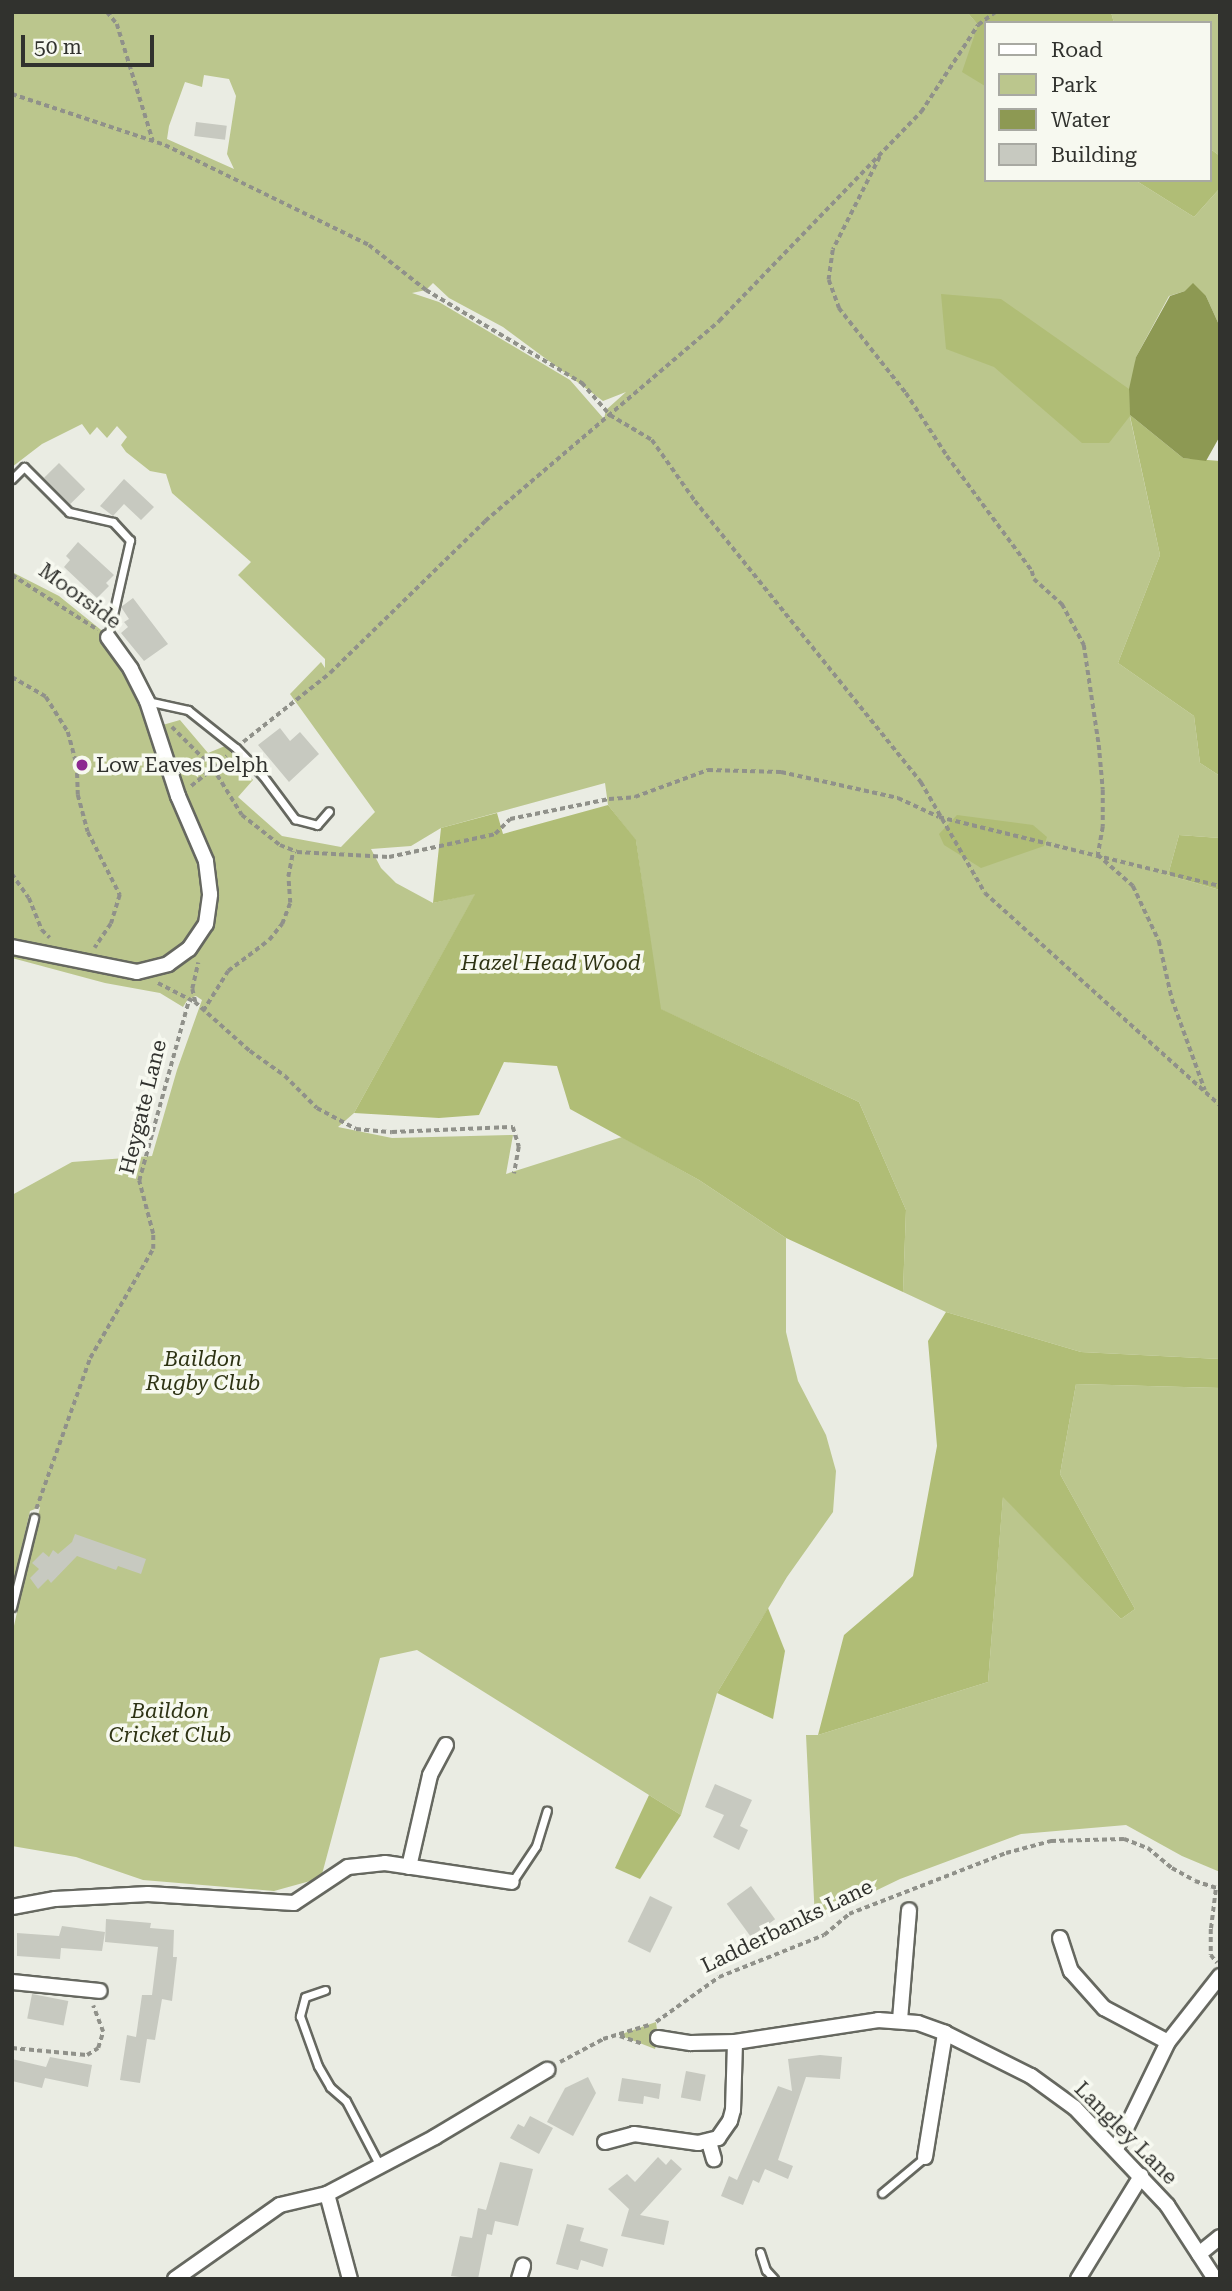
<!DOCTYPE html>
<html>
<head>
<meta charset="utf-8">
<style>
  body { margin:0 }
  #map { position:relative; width:1232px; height:2291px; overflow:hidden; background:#eaece3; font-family:"Roboto Serif",serif }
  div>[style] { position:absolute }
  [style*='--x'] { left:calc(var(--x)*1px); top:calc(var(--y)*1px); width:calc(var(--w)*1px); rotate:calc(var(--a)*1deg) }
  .green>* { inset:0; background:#bbc68d }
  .forest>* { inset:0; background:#b0bd76 }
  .water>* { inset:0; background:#8d9953 }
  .building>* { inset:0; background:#c7c9c0; transform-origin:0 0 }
  .path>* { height:3.5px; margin-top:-1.75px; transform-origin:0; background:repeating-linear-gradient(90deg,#90918a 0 5px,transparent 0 8.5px) }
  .roads { filter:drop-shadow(2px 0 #666860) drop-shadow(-2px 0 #666860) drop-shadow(0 2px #666860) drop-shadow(0 -2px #666860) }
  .lane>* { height:7px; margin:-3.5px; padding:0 3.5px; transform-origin:3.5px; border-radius:3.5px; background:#fff }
  .street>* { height:14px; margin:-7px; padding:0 7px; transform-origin:7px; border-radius:7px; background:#fff }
  .dots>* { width:19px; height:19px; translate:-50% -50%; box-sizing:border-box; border:4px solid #f7f9f0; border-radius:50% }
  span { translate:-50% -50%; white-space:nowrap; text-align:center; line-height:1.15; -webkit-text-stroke:7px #f7f9f0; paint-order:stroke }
  .street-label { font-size:21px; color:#31322e }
  .poi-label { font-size:21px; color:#31322e }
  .left { translate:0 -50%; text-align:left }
  .park-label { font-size:21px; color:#2e3314; font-style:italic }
  .frame { position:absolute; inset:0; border:14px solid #31322e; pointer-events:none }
  .legend { position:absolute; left:984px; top:21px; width:228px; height:161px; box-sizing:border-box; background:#f7f9f0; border:2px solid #a8a9a2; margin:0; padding:9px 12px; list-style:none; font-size:21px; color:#31322e }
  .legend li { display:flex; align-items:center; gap:14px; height:35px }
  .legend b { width:35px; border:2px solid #a8a9a2 }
  .scale { position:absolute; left:21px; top:35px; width:133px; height:32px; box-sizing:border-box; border:4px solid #31322e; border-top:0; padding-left:9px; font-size:21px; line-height:24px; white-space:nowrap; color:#31322e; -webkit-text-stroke:5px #f7f9f0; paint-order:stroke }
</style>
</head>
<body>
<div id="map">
  <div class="green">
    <div style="clip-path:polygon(evenodd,12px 12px,967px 12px,985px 33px,985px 180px,1135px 180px,1194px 217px,1220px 188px,1220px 327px,1206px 296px,1185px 291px,1169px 296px,1136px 357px,1130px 417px,1160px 555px,1118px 663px,1194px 716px,1200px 763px,1220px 776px,1220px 838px,1179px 835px,1168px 875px,1220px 890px,1220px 1359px,1081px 1352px,946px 1312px,903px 1292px,906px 1210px,859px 1102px,660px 1009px,636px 841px,608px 805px,605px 783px,441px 828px,411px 846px,371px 849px,381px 868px,396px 883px,433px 903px,476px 893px,354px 1113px,338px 1127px,392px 1138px,513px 1135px,506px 1174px,622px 1137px,699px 1180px,786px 1238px,786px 1332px,798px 1381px,826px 1435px,836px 1471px,833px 1512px,787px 1577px,717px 1693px,681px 1815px,417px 1650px,380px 1658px,321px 1878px,274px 1891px,143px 1880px,76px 1857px,12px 1846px,12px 1635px,40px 1507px,30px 1511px,12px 1590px,12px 1195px,72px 1162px,152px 1156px,177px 1070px,202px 1000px,196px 996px,188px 999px,183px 1007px,160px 993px,105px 983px,12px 958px,12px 572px,59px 596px,116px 642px,159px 726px,180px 720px,208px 753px,230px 744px,240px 757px,237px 760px,253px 780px,238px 797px,282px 836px,341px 847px,375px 812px,290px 694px,321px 662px,325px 668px,325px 659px,238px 575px,251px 562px,172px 493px,166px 474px,150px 471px,126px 452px,121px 445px,127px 437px,117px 426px,107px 438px,97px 427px,90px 435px,82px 424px,42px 444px,12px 467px,12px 12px,204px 75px,229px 79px,236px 96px,227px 154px,234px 169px,167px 139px,169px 126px,185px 82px,202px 87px,204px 75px,12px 12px,433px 283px,449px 298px,503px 327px,603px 401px,626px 392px,606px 410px,604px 419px,570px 380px,439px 302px,412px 293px,426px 290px,433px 283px)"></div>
    <div style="clip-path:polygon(1111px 12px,1214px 12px,1220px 16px,1220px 156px,1209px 148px,1209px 23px,1114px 23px)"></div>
    <div style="clip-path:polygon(1076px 1384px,1220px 1388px,1220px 1872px,1182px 1856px,1126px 1825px,1021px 1834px,900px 1879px,815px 1920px,806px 1735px,818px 1735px,988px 1682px,1003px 1496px,1121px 1619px,1135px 1609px,1060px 1474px)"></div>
    <div style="clip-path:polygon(656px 2022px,658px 2038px,655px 2049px,619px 2035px)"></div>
  </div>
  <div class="forest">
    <div style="clip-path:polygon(967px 12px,1111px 12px,1114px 23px,985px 23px,985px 86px,962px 72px,978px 25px)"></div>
    <div style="clip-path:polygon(1209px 148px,1220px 156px,1220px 188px,1194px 217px,1135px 180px,1209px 180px)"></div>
    <div style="clip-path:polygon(941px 294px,1001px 299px,1129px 389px,1130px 415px,1183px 458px,1220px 461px,1220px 776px,1200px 763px,1194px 716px,1118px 663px,1160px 555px,1130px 416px,1109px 443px,1082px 443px,994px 367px,946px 349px)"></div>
    <div style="clip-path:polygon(608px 805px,636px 840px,661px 1009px,859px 1102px,906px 1210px,903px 1292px,786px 1238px,699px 1180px,570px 1109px,557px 1066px,504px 1062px,479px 1115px,439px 1118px,354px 1113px,475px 894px,433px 903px,441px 828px,497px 813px,503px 834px)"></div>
    <div style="clip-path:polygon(957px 815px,1033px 825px,1047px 837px,1044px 846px,981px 868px,944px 845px,939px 834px)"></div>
    <div style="clip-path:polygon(1179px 835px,1220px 838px,1220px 890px,1168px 875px)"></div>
    <div style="clip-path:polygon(946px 1312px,1081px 1352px,1220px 1359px,1220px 1388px,1076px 1384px,1060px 1474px,1135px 1609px,1121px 1619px,1003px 1497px,988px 1682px,818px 1735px,844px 1635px,913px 1576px,937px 1446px,928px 1341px)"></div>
    <div style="clip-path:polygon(768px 1608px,785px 1651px,773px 1719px,717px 1693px)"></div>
    <div style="clip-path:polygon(649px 1795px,681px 1815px,640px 1879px,615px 1868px)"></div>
  </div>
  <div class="water">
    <div style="clip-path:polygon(1193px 283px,1206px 296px,1220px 327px,1220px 436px,1206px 461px,1183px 458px,1130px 415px,1129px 389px,1136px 357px,1170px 296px,1185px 291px)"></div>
  </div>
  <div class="building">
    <div style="left:196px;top:122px;width:31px;height:14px;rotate:7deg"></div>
    <div style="left:59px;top:463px;width:37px;height:21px;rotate:45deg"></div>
    <div style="clip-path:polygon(124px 479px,154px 507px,141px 520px,124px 504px,113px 516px,100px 506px)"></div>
    <div style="clip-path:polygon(78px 542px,114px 575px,106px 583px,109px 586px,97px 598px,64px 567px,70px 560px,66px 556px)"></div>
    <div style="clip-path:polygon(133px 598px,168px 644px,144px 661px,121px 633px,128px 627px,124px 622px,129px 619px,121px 607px)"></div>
    <div style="clip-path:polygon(280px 728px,290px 741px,300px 732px,319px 754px,289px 782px,258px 745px)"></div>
    <div style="clip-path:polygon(75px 1534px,146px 1559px,141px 1574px,118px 1566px,116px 1570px,77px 1556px,51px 1583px,48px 1579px,38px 1589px,30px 1578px,39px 1569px,32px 1563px,43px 1552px,49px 1557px,53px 1550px,58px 1554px,72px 1542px)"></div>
    <div style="clip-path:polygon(715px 1784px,752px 1800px,740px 1826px,748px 1830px,739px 1850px,713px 1837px,724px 1815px,705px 1807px)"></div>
    <div style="left:751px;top:1886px;width:41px;height:30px;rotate:54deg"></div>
    <div style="left:650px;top:1896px;width:25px;height:51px;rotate:26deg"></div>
    <div style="clip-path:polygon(106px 1919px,151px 1923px,150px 1928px,174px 1930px,173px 1957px,177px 1957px,172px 2001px,162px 1999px,155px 2040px,147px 2039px,140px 2083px,120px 2080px,127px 2035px,136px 2037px,142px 1995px,152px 1995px,158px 1947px,105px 1942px)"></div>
    <div style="clip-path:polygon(62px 1926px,105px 1932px,102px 1951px,61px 1948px,60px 1959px,17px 1956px,17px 1933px,59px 1936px)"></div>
    <div style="left:32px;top:1994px;width:37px;height:25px;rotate:11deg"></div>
    <div style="clip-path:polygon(820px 2055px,842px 2057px,840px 2079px,806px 2077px,778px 2160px,793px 2166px,788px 2179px,765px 2169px,759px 2183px,753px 2180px,743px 2205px,721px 2196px,729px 2176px,737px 2180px,778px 2086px,792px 2091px,788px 2059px)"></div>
    <div style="clip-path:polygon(50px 2057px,92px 2065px,88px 2087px,45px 2078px,42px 2088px,12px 2081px,12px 2059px,46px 2067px)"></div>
    <div style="left:686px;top:2071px;width:20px;height:27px;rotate:11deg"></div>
    <div style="clip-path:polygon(588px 2077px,596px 2093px,573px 2136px,547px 2122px,565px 2088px)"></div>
    <div style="clip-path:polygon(622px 2078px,661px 2084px,659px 2099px,644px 2096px,643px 2104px,618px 2101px)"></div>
    <div style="clip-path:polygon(530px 2116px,553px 2128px,539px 2154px,510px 2138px,518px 2124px,524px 2127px)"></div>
    <div style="clip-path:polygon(658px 2157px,666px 2165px,671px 2159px,682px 2169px,640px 2215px,669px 2221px,664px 2245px,621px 2236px,629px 2209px,608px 2189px,627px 2174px,635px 2182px)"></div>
    <div style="clip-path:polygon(500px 2162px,533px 2169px,518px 2226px,495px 2221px,492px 2235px,487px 2234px,478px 2279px,451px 2276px,460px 2236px,472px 2238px,478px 2208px,486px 2210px)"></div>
    <div style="clip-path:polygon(567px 2224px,584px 2228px,580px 2241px,608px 2249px,603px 2267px,581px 2260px,578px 2270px,556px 2264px)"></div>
  </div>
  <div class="path">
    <div style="--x:107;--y:12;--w:16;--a:50"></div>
    <div style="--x:117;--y:24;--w:122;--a:72.9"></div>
    <div style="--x:12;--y:94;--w:161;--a:18.4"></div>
    <div style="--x:165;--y:145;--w:227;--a:26.1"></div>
    <div style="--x:369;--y:245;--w:73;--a:38.3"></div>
    <div style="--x:426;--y:290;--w:182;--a:30.8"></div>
    <div style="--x:582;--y:383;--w:43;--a:48.8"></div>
    <div style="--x:610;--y:415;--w:49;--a:30.8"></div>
    <div style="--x:652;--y:440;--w:75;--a:54.8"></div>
    <div style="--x:695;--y:501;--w:361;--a:51.2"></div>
    <div style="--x:921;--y:782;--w:128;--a:60"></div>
    <div style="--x:985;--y:893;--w:316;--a:42.1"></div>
    <div style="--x:880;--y:157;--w:104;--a:116.8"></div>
    <div style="--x:833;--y:250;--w:30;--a:98"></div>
    <div style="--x:829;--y:280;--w:30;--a:70"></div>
    <div style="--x:839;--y:308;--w:108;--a:51.8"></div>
    <div style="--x:906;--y:393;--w:75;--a:56.9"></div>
    <div style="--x:947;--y:456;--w:143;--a:53.5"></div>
    <div style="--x:1032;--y:571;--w:8;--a:76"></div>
    <div style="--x:1034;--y:579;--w:38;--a:42"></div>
    <div style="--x:1062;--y:604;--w:47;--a:61.8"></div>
    <div style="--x:1084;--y:645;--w:101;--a:81.5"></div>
    <div style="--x:1099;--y:745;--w:45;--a:84.9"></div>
    <div style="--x:1103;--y:790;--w:37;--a:90"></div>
    <div style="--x:1103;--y:827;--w:28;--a:100"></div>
    <div style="--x:1098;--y:855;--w:47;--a:41.5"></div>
    <div style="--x:1133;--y:886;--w:61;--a:64.7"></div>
    <div style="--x:1159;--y:941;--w:59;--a:77.4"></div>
    <div style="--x:1172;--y:999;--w:97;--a:70.1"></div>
    <div style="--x:12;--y:575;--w:102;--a:32.6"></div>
    <div style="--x:12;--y:677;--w:39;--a:30"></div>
    <div style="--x:46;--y:697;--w:41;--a:57.8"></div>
    <div style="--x:68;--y:732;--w:34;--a:75"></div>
    <div style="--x:77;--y:765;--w:30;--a:88"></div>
    <div style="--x:78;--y:795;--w:38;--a:75"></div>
    <div style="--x:88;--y:832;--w:71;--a:63.1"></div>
    <div style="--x:120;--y:895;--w:30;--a:107"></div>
    <div style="--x:111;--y:924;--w:29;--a:124"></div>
    <div style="--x:172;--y:727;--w:58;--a:45"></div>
    <div style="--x:213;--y:768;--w:18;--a:-41"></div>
    <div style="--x:243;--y:742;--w:111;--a:-38.4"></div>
    <div style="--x:330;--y:673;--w:217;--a:-44.4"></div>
    <div style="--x:485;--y:521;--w:308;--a:-40.5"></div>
    <div style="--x:719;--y:321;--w:291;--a:-46"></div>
    <div style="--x:921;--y:112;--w:104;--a:-56.8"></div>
    <div style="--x:978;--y:25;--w:21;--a:-37"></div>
    <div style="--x:191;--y:786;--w:28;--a:-39"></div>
    <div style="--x:213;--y:768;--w:55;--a:58.3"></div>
    <div style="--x:242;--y:815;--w:48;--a:38.3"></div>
    <div style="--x:280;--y:845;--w:18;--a:22"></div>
    <div style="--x:297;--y:852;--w:92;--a:3.1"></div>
    <div style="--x:389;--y:857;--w:108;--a:-12.2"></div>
    <div style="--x:495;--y:834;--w:21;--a:-45"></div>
    <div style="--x:510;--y:819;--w:101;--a:-11.4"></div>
    <div style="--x:609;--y:799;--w:26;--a:-4"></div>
    <div style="--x:635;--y:797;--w:78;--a:-20.3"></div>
    <div style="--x:708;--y:770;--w:73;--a:1.6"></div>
    <div style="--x:781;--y:772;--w:120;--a:12.5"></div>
    <div style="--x:898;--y:798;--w:45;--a:24.9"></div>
    <div style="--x:939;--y:817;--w:289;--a:13.8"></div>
    <div style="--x:12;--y:874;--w:29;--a:55"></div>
    <div style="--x:29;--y:898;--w:35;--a:68"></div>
    <div style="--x:42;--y:930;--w:11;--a:45"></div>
    <div style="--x:158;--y:983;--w:42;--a:27.2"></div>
    <div style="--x:195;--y:1002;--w:74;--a:41.7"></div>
    <div style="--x:250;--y:1051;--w:43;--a:35.5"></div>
    <div style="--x:285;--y:1076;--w:45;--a:45"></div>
    <div style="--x:317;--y:1108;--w:44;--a:28.3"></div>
    <div style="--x:356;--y:1129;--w:36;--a:5"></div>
    <div style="--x:392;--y:1132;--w:121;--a:-2.4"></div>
    <div style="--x:513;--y:1127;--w:21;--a:73"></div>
    <div style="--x:519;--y:1147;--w:27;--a:100"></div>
    <div style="--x:195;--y:1002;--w:13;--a:-103"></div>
    <div style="--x:192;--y:989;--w:27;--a:-77"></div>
    <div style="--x:203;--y:1011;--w:47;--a:-58"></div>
    <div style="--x:228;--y:971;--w:51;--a:-37.1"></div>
    <div style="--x:269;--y:940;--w:21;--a:-51"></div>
    <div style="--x:282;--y:924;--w:22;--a:-69"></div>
    <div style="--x:290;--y:903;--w:26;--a:-94"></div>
    <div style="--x:288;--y:877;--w:26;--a:-79"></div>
    <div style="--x:36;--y:1509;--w:160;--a:-70.3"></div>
    <div style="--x:90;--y:1358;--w:126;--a:-60"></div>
    <div style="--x:153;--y:1249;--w:15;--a:-90"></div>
    <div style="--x:153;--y:1234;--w:55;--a:-104.8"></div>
    <div style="--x:139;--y:1181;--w:188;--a:-74.6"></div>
    <div style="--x:1216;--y:1890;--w:39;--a:97"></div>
    <div style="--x:1211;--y:1929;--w:26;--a:90"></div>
    <div style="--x:1211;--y:1955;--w:10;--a:53"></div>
    <div style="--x:656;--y:2022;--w:77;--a:-35.5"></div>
    <div style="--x:719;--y:1977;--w:113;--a:-21.8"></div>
    <div style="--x:824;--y:1935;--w:33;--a:-40"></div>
    <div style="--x:849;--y:1914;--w:168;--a:-21.2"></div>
    <div style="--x:1006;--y:1853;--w:47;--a:-14.9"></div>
    <div style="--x:1051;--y:1841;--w:73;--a:-1.6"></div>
    <div style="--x:1124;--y:1839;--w:26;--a:21"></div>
    <div style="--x:1148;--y:1848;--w:31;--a:40"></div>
    <div style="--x:1172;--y:1868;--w:26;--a:29"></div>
    <div style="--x:1195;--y:1881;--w:26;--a:18"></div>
    <div style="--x:620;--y:2036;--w:24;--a:19"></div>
    <div style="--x:12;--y:2048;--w:75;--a:5.3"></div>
    <div style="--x:87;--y:2055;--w:13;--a:-32"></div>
    <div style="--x:98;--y:2048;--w:17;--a:-73"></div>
    <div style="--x:103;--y:2032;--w:28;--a:-111"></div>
    <div style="--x:560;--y:2062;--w:49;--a:-28.1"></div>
    <div style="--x:603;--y:2039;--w:48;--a:-16.9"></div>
  </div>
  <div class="roads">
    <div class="lane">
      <div style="--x:12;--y:479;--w:17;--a:-45"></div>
      <div style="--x:24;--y:467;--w:64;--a:45"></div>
      <div style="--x:69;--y:512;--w:45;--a:12.8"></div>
      <div style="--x:113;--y:522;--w:25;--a:47"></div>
      <div style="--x:130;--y:540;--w:99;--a:102.8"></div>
      <div style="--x:147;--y:701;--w:42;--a:12.4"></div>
      <div style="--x:188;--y:710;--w:61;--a:38.4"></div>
      <div style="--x:236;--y:748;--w:39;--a:46"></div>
      <div style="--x:263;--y:776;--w:54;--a:53.3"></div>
      <div style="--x:295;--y:819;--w:23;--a:15"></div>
      <div style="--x:317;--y:825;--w:18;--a:-49"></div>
      <div style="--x:12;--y:1607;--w:92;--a:-76.1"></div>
      <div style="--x:512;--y:1882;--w:43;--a:-56.3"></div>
      <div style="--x:536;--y:1846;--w:37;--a:-73"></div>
      <div style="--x:325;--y:1990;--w:21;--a:161"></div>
      <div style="--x:305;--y:1997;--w:20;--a:105"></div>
      <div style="--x:300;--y:2016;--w:53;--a:70.2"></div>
      <div style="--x:318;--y:2066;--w:24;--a:60"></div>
      <div style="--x:330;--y:2087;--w:21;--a:41"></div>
      <div style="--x:346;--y:2101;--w:73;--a:62.4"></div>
      <div style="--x:882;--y:2193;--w:56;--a:-39.9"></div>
      <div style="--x:760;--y:2252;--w:19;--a:72"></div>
      <div style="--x:766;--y:2270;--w:12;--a:48"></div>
    </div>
    <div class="street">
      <div style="--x:12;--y:947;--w:127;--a:11.3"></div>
      <div style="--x:137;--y:972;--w:32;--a:-14"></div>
      <div style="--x:168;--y:964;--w:26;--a:-36"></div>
      <div style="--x:189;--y:949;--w:30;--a:-56"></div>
      <div style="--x:206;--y:924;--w:30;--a:-82"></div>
      <div style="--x:210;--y:894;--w:33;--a:-97"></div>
      <div style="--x:206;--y:861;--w:71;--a:-113.3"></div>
      <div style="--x:178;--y:796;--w:100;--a:-108.1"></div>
      <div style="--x:147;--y:701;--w:36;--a:-117"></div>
      <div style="--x:131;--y:669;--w:39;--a:-126"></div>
      <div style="--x:409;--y:1867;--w:94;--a:-77.1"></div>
      <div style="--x:430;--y:1775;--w:34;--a:-62"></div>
      <div style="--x:12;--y:1907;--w:44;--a:-10.5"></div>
      <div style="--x:55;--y:1899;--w:93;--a:-3.1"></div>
      <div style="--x:148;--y:1894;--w:146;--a:3.5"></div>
      <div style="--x:294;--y:1903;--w:65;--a:-33.7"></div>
      <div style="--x:348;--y:1867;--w:37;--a:-6"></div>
      <div style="--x:385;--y:1863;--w:128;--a:8.5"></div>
      <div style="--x:1060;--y:1938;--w:35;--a:72"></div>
      <div style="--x:1071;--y:1971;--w:50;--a:48.3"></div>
      <div style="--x:1104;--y:2008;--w:72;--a:28"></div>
      <div style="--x:12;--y:1982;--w:88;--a:5.8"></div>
      <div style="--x:900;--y:2020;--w:110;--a:-85.3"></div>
      <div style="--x:658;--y:2038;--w:33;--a:9"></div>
      <div style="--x:691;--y:2043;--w:44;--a:-1.3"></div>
      <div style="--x:735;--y:2042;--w:145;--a:-8.7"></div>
      <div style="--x:878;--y:2020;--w:40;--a:4.3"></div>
      <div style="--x:918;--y:2023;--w:29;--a:20"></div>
      <div style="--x:945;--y:2033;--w:96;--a:26.6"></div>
      <div style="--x:1031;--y:2076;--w:54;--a:36"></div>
      <div style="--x:1075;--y:2108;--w:134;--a:46.5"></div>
      <div style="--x:1167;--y:2205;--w:88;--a:57"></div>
      <div style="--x:605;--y:2142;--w:30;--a:-15"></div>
      <div style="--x:634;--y:2134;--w:65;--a:8"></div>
      <div style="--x:698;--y:2143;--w:21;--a:-14"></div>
      <div style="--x:718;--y:2138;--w:21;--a:-55"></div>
      <div style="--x:730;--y:2121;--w:11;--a:-75"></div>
      <div style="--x:733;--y:2110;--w:68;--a:-88.3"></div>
      <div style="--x:709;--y:2142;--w:18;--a:74"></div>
      <div style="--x:1116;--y:2149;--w:119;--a:-64.1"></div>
      <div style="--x:1168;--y:2042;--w:84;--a:-51.8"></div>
      <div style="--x:925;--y:2157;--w:126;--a:-80.8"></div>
      <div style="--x:327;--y:2194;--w:88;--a:74.9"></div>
      <div style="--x:1199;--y:2254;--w:27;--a:-39"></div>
      <div style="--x:175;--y:2279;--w:128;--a:-35.2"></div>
      <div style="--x:280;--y:2205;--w:48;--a:-13.2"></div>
      <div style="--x:327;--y:2194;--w:122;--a:-27.8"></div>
      <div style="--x:435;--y:2137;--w:131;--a:-30.9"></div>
      <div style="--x:519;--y:2279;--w:14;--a:-73"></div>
      <div style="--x:1078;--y:2279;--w:121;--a:-58.5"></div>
    </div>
  </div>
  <div class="dots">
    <div style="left:82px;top:765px;background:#8d2a91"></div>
  </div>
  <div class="street-label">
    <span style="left:80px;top:596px;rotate:36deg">Moorside</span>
    <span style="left:143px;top:1107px;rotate:-76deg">Heygate Lane</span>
    <span style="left:787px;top:1926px;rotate:-26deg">Ladderbanks Lane</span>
    <span style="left:1126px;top:2133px;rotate:45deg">Langley Lane</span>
  </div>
  <div class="poi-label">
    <span class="left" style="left:96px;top:765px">Low Eaves Delph</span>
  </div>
  <div class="park-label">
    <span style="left:551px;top:963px">Hazel Head Wood</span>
    <span style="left:203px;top:1371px">Baildon<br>Rugby Club</span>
    <span style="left:170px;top:1723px">Baildon<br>Cricket Club</span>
  </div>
  <div class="frame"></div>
  <ul class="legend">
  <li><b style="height:9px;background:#fff"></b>Road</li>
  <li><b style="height:19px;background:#bbc68d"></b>Park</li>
  <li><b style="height:19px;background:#8d9953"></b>Water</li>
  <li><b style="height:19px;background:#c7c9c0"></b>Building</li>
  </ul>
  <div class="scale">50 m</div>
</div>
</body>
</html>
